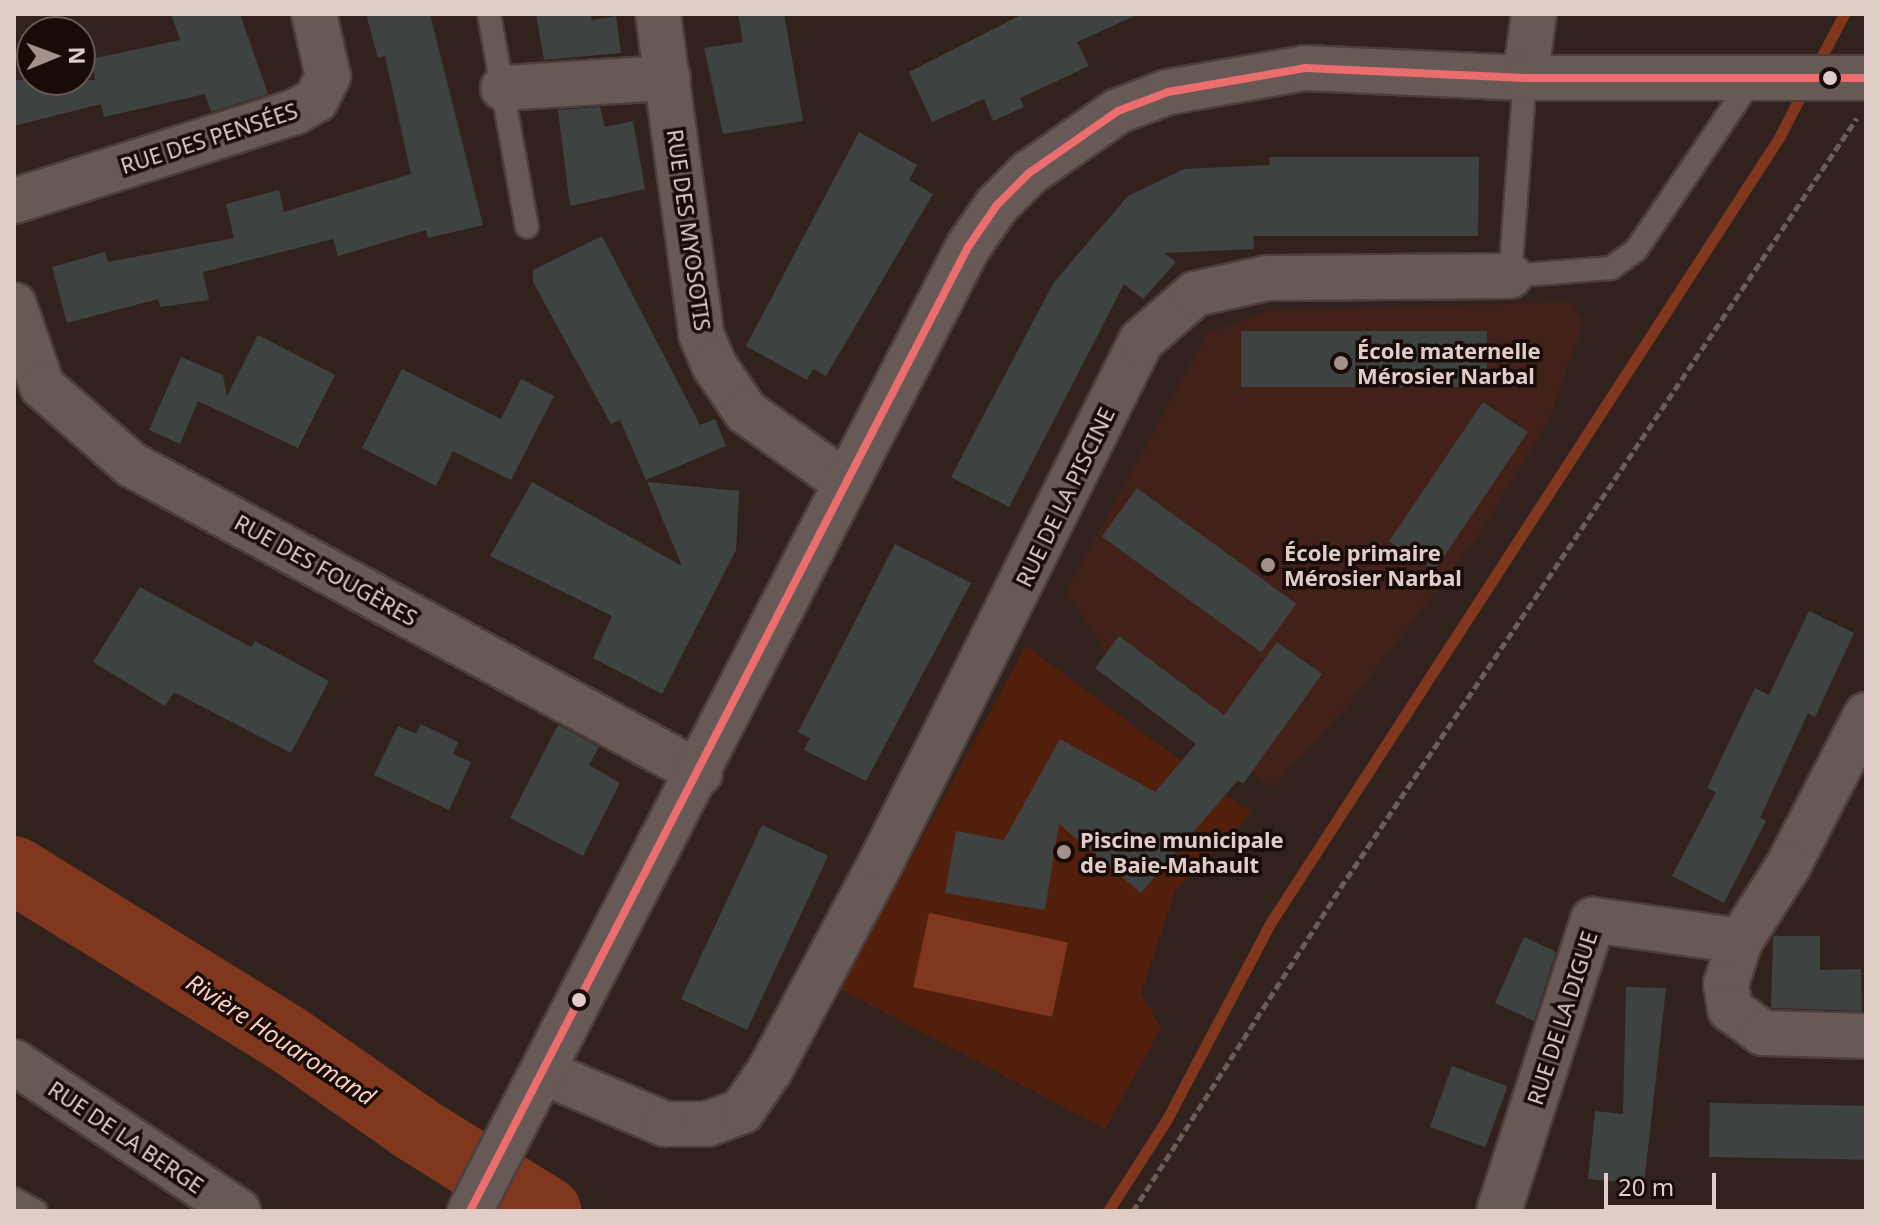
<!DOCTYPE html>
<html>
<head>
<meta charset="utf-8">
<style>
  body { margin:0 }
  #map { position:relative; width:1880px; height:1225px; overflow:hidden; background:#32221d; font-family:"Noto Sans",sans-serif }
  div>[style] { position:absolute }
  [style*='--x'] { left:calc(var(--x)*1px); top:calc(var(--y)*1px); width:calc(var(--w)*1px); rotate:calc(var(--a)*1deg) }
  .built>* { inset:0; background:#422218 }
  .green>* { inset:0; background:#521f0d }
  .water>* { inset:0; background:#81371e; transform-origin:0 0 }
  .stream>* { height:11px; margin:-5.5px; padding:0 5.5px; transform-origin:5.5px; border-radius:5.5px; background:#81371e }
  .river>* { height:68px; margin:-34px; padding:0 34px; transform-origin:34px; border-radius:34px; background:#81371e }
  .building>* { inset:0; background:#3e4342; transform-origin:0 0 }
  .path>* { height:5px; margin-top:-2.5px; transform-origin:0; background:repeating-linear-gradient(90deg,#6a5e5b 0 8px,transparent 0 12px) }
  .roads { filter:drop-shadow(2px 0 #4d3e3b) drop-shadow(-2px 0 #4d3e3b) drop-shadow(0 2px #4d3e3b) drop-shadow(0 -2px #4d3e3b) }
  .service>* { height:22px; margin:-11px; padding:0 11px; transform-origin:11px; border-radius:11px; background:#675955 }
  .minor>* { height:44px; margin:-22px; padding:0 22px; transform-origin:22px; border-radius:22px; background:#675955 }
  .bus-1>* { height:8px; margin:-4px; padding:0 4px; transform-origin:4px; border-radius:4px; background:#ec6d6d }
  .dots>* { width:22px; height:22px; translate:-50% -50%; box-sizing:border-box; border:4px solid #180c08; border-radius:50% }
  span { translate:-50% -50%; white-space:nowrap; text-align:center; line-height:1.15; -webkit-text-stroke:7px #180c08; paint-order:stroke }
  .street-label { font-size:22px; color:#e0cdc7 }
  .poi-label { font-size:22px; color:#e0cdc7; font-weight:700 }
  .left { translate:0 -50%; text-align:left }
  .water-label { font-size:24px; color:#fcccbc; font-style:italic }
  .frame { position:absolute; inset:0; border:16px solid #e0cdc7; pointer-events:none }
  .north { position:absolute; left:16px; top:16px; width:80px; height:80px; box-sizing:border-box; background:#180c08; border:2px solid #685954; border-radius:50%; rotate:89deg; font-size:22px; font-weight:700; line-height:32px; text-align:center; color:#e0cdc7 }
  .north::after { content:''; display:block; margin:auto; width:28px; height:36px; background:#a3918c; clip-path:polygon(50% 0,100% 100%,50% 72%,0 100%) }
  .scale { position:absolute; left:1604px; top:1173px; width:112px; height:36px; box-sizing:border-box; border:4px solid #e0cdc7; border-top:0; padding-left:10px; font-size:24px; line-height:28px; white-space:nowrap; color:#e0cdc7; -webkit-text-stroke:6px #180c08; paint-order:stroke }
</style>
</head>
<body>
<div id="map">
  <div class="built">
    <div style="clip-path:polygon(1570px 302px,1584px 322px,1548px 421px,1477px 538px,1344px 710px,1272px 788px,1114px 665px,1066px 592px,1207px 334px,1267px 311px)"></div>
  </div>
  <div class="green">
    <div style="clip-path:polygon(1026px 646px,1251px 813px,1175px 891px,1141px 993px,1161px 1028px,1105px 1129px,840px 989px)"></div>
  </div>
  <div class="water">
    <div style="left:929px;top:913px;width:142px;height:76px;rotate:12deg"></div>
  </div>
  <div class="stream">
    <div style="--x:1815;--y:69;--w:62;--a:-62.2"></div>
    <div style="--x:1108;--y:1211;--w:109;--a:-57.3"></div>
    <div style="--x:1167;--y:1119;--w:223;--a:-62.2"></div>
    <div style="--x:1271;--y:922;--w:936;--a:-57.07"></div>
    <div style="--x:1780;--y:136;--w:55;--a:-63"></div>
  </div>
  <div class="river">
    <div style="--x:14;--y:870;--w:323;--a:31.7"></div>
    <div style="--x:289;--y:1040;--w:155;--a:35"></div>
    <div style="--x:416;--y:1129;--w:155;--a:32"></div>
  </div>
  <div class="building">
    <div style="clip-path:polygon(171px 14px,240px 14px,268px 94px,211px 112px,205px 94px,104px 117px,101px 104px,14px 126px,14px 80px,95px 80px,91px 59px,180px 40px)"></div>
    <div style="clip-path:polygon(366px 14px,430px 14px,483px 225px,428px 238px,426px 230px,338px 256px,333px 239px,203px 272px,209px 300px,160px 307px,158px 299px,67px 323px,52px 267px,105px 252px,108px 262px,234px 238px,226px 204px,279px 190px,284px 212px,411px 174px,385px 56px,378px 58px)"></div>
    <div style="clip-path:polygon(536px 14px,590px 14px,592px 20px,616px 16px,621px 53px,544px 60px)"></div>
    <div style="clip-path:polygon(738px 14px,784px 14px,803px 121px,723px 134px,704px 48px,743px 42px)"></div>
    <div style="clip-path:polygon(1023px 14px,1139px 14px,1077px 42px,1089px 66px,1020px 98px,1024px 107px,993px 121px,984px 99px,932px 122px,909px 72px)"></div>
    <div style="clip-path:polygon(600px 107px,605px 127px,633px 121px,645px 189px,570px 206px,558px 110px)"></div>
    <div style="clip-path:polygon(859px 132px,917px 165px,909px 180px,933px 194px,826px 376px,813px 369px,807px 380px,746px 346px)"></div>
    <div style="clip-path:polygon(1269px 157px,1479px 157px,1478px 236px,1253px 236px,1254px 249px,1164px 253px,1176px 262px,1143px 299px,1124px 284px,1009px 507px,951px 477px,1054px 282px,1128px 196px,1184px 169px,1270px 165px)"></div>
    <div style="clip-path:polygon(602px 236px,700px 425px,715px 419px,726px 446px,646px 480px,620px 420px,611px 424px,533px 282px,533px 270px)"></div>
    <div style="left:1487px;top:331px;width:56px;height:246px;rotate:90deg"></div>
    <div style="clip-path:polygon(258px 335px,335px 375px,298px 448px,198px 401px,180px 444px,149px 430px,181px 357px,223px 375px,227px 396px)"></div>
    <div style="clip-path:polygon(402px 369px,501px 419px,521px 379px,554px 396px,511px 480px,453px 451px,436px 486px,362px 448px)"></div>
    <div style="left:1483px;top:402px;width:54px;height:168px;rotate:34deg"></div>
    <div style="clip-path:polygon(532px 482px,682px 566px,647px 482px,739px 491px,736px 550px,662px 694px,593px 658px,612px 616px,490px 556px)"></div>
    <div style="left:1137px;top:488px;width:197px;height:60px;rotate:36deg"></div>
    <div style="clip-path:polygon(895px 544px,971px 583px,866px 781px,804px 750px,810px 738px,798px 732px)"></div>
    <div style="clip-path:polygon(140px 587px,251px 647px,255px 641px,329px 681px,291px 753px,174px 692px,165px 706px,93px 662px)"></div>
    <div style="clip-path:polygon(1809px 611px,1854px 633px,1815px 717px,1808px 713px,1760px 818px,1766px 821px,1724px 903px,1672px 876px,1716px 792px,1707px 788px,1755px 688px,1769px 695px)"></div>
    <div style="clip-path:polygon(1119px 636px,1224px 715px,1277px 642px,1322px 674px,1243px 784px,1238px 780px,1141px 893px,1059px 824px,1045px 910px,945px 893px,956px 831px,1004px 840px,1060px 739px,1155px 792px,1196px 744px,1095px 668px)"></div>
    <div style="clip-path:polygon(421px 724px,458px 742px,453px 754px,471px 762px,449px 810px,374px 775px,398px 726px,416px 734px)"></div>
    <div style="clip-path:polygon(558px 725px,599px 747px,589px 765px,620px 783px,583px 856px,510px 818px)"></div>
    <div style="left:762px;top:825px;width:73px;height:192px;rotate:25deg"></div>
    <div style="clip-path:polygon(1773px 936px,1820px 936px,1820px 970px,1861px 969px,1862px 1011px,1771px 1008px)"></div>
    <div style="clip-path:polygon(1524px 937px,1556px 952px,1534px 1021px,1495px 1003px)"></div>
    <div style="clip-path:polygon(1626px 987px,1666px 988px,1643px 1193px,1621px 1191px,1621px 1182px,1588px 1179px,1595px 1111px,1623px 1114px)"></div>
    <div style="left:1452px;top:1066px;width:59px;height:65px;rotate:20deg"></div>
    <div style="left:1710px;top:1103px;width:156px;height:54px;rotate:1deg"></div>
  </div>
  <div class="path">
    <div style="--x:1133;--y:1211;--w:396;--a:-57.3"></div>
    <div style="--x:1347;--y:878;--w:915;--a:-56.14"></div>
  </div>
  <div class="roads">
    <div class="service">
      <div style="--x:489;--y:14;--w:216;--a:79.9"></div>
      <div style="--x:1525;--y:78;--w:199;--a:94.3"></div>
      <div style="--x:1510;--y:276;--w:101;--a:-4.5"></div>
      <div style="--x:1611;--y:268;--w:31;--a:-36"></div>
      <div style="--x:1636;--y:250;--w:212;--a:-55.8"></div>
      <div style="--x:14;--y:1199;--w:25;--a:29"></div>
    </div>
    <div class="minor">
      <div style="--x:658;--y:14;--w:323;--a:82.3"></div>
      <div style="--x:701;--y:334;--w:34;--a:67"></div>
      <div style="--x:714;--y:365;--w:57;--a:55.8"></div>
      <div style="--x:746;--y:412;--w:119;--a:35.4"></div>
      <div style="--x:1525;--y:78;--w:65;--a:-82"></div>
      <div style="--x:503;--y:88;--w:165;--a:-3.5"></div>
      <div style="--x:14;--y:201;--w:295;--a:-17.6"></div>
      <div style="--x:295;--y:112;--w:24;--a:-30"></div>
      <div style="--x:316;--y:100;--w:27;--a:-63"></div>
      <div style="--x:328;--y:76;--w:64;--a:-102.7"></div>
      <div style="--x:14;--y:305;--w:86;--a:70.9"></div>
      <div style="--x:42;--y:386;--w:120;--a:41.3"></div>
      <div style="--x:132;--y:465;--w:646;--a:28.47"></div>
      <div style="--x:1866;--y:715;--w:172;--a:117.3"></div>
      <div style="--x:1787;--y:868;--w:87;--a:122.8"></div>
      <div style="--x:1740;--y:941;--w:45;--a:108"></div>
      <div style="--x:1726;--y:984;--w:25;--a:81"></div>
      <div style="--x:1730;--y:1009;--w:41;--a:36"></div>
      <div style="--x:1763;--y:1033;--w:103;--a:1.7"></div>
      <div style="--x:14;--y:1062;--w:269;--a:33.6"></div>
      <div style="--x:543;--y:1072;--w:133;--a:23.1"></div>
      <div style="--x:665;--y:1124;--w:42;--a:0"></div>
      <div style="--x:707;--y:1124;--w:37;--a:-20"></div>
      <div style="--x:742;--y:1111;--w:50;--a:-55.7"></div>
      <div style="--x:770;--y:1070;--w:240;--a:-61.9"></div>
      <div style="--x:883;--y:858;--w:578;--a:-63.48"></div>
      <div style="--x:1141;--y:341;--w:72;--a:-41"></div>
      <div style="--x:1195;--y:294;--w:74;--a:-12.5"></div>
      <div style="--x:1267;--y:278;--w:243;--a:-0.5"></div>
      <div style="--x:470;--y:1211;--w:1085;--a:-62.68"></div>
      <div style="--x:968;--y:247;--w:51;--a:-55.4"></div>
      <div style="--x:997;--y:205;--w:45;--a:-45"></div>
      <div style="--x:1029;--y:173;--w:108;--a:-34.9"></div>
      <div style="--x:1118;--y:111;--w:53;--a:-20.8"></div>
      <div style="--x:1168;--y:92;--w:139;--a:-9.9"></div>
      <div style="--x:1305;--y:68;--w:220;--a:2.6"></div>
      <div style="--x:1525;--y:78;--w:341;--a:0"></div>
      <div style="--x:1499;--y:1211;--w:306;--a:-72.1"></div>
      <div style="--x:1593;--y:920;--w:148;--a:8.1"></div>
    </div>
  </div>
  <div class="bus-1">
    <div style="--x:470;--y:1211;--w:1085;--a:-62.68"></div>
    <div style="--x:968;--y:247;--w:51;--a:-55.4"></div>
    <div style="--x:997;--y:205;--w:45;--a:-45"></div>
    <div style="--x:1029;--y:173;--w:108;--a:-34.9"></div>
    <div style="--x:1118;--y:111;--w:53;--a:-20.8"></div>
    <div style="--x:1168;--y:92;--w:139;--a:-9.9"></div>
    <div style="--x:1305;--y:68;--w:220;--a:2.6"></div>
    <div style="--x:1525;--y:78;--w:341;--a:0"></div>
  </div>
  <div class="dots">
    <div style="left:1830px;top:78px;background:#e0cdc7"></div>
    <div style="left:1341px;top:363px;background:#a3918c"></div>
    <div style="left:1268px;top:565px;background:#a3918c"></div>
    <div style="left:1064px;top:852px;background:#a3918c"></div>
    <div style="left:579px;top:1000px;background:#e0cdc7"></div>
  </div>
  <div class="street-label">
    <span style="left:209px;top:138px;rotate:-18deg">RUE DES PENSÉES</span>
    <span style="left:689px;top:230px;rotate:82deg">RUE DES MYOSOTIS</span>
    <span style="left:1065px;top:497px;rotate:-64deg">RUE DE LA PISCINE</span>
    <span style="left:326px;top:570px;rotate:29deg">RUE DES FOUGÈRES</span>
    <span style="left:1562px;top:1018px;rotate:-72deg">RUE DE LA DIGUE</span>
    <span style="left:126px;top:1137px;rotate:34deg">RUE DE LA BERGE</span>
  </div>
  <div class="poi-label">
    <span class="left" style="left:1357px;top:363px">École maternelle<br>Mérosier Narbal</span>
    <span class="left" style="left:1284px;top:565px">École primaire<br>Mérosier Narbal</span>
    <span class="left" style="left:1080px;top:852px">Piscine municipale<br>de Baie-Mahault</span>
  </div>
  <div class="water-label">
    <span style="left:281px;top:1039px;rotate:33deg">Rivière Houaromand</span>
  </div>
  <div class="frame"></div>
  <div class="north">N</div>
  <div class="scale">20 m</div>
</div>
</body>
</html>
